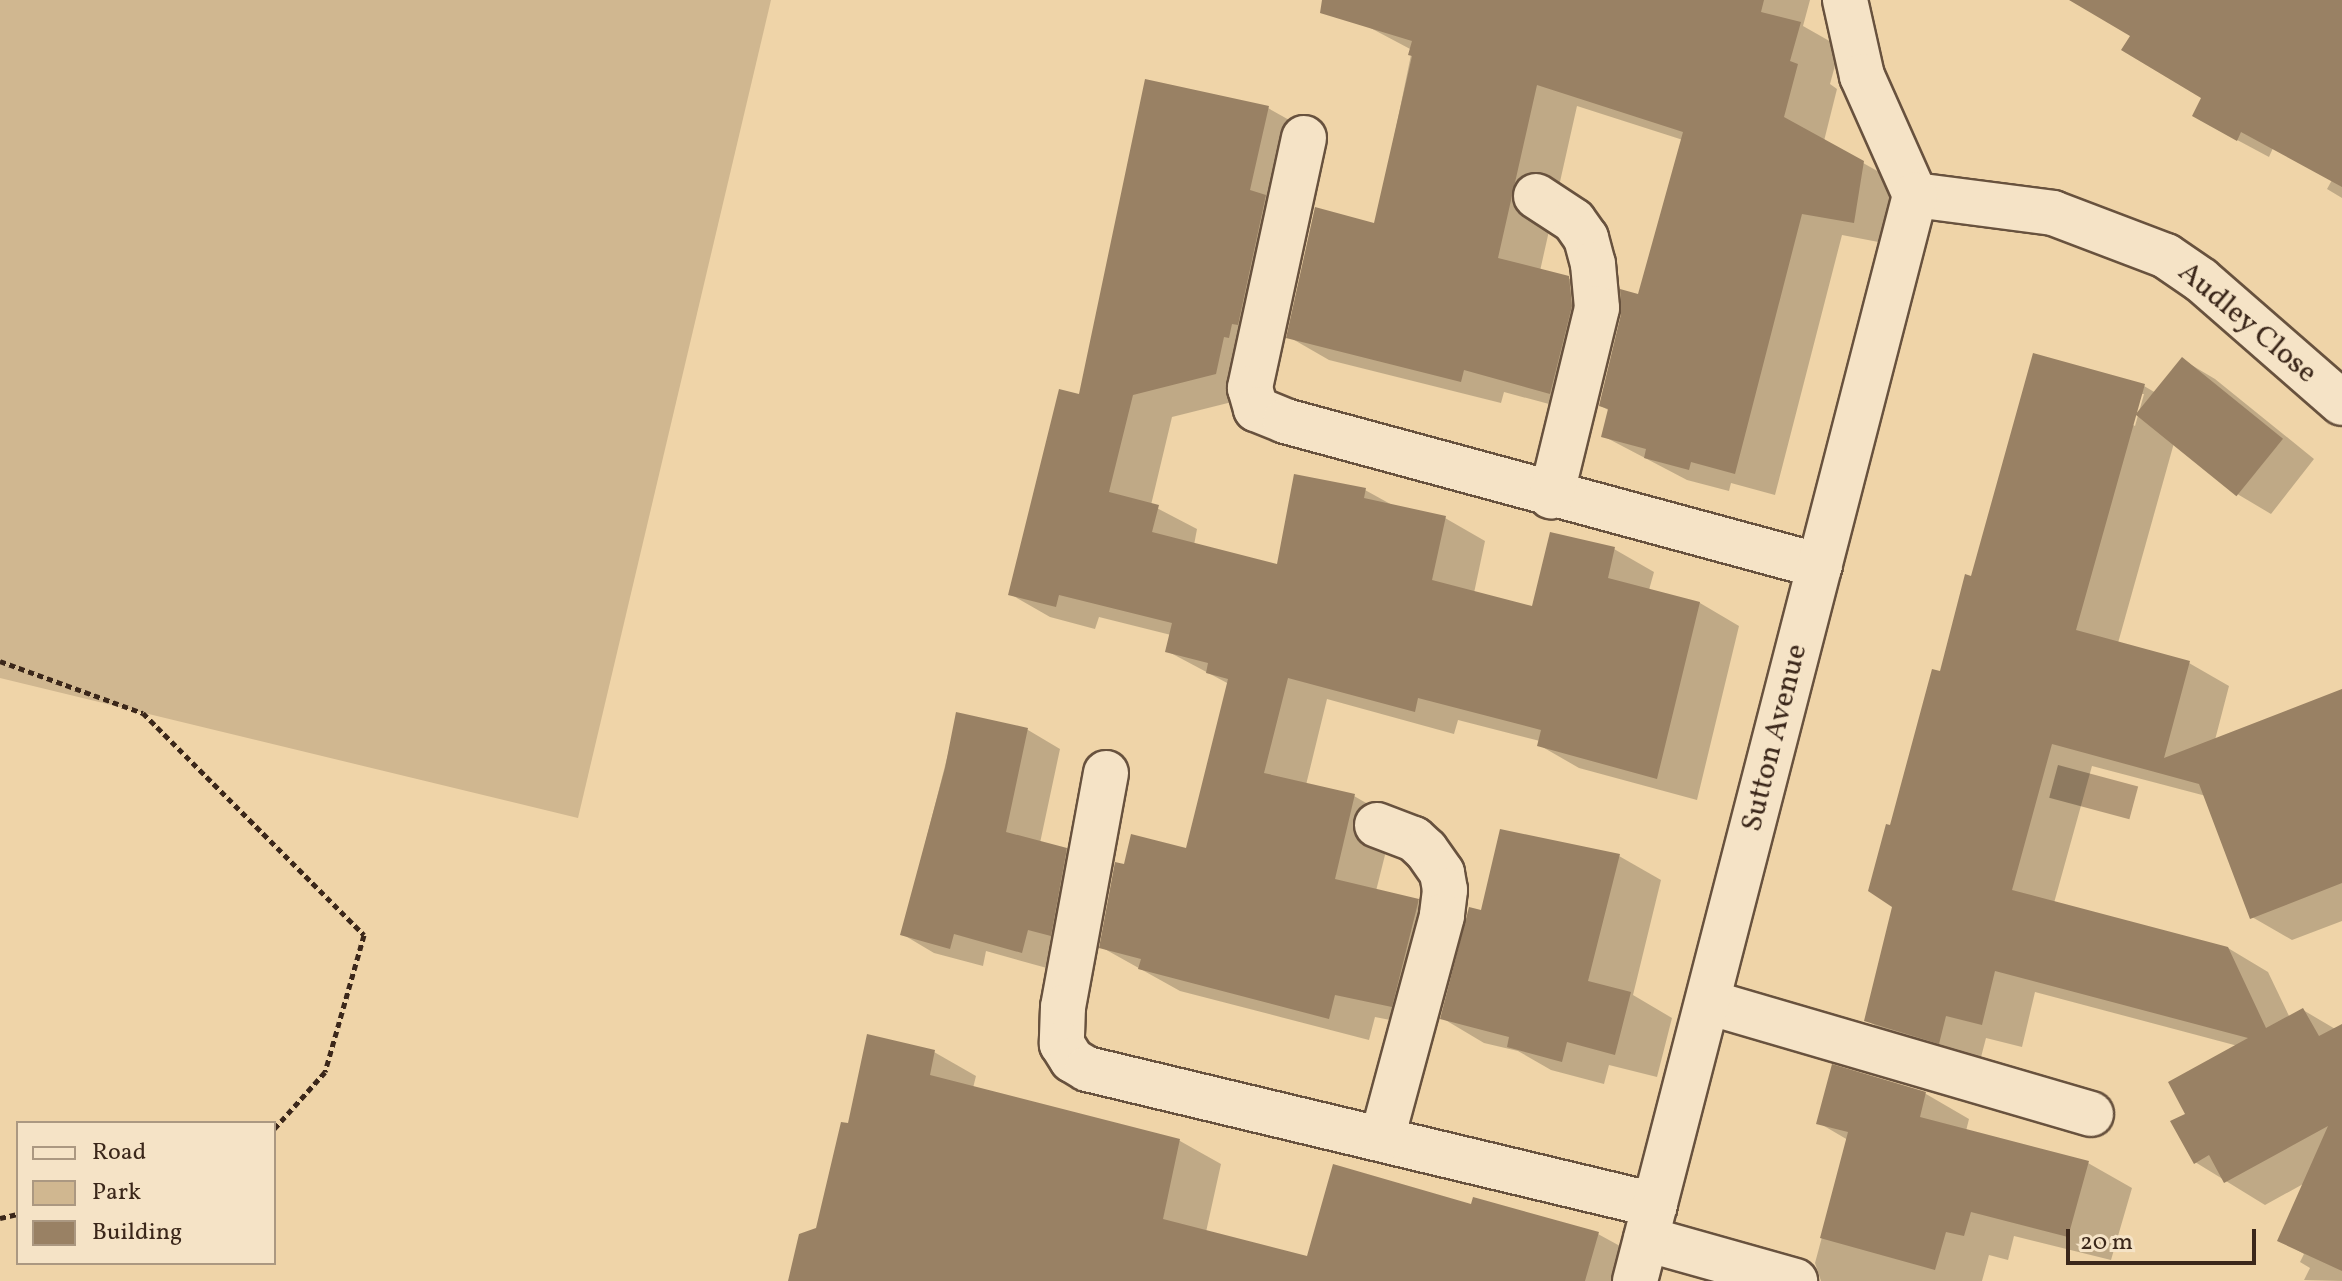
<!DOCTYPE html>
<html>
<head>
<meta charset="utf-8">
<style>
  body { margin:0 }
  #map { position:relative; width:2342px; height:1281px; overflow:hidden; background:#efd4a8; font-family:Vollkorn,serif }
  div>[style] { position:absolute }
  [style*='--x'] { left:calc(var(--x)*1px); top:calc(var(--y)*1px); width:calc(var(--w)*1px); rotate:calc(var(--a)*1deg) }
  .green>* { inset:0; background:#d0b790 }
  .water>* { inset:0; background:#b29978; transform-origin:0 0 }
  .shadow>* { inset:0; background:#0003 }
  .building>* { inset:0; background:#998164; transform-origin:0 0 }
  .path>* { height:5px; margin-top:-2.5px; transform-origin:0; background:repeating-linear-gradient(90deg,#3b271a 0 6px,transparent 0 10px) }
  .roads { filter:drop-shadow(2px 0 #68523e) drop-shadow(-2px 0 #68523e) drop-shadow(0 2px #68523e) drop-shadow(0 -2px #68523e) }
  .minor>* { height:44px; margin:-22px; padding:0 22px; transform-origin:22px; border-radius:22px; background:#f5e3c6 }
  span { translate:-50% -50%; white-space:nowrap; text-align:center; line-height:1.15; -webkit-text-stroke:6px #f5e3c6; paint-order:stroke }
  .street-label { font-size:30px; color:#3b271a }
  .legend { position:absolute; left:16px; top:1121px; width:260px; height:144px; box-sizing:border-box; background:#f5e3c6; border:2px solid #ab9881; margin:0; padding:10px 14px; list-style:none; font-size:24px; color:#3b271a }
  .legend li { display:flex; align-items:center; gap:16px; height:40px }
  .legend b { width:40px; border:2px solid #ab9881 }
  .scale { position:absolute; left:2066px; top:1229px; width:190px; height:36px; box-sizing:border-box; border:4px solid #3b271a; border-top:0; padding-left:10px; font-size:24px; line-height:28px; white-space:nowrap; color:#3b271a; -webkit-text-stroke:6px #f5e3c6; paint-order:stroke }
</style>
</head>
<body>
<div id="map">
  <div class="green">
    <div style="clip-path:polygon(0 0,771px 0,578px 818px,0 678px)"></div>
  </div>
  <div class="water">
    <div style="left:2058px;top:765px;width:83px;height:34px;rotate:15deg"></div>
  </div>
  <div class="shadow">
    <div style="clip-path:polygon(1371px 0,1810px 0,1803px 26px,1840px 47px,1830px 84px,1837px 89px,1824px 141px,1904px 186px,1894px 245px,1842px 235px,1775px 495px,1731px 483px,1729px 491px,1687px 480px,1603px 436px,1610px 411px,1601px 406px,1640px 296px,1683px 140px,1577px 106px,1540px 271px,1568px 278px,1609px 301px,1590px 415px,1504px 392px,1501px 403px,1329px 360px,1289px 337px,1376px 225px,1412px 50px,1363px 24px)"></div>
    <div style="clip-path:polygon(2108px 0,2342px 0,2342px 198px,2327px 189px,2332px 180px,2273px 148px,2269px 157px,2226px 134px,2204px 97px,2132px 35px)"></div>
    <div style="clip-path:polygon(1268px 108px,1307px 130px,1256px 396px,1172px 417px,1151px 505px,1197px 529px,1194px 545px,1279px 567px,1365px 490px,1394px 506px,1445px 518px,1485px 541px,1474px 593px,1534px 609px,1614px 549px,1654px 572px,1649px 590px,1700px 603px,1739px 626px,1697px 800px,1579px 768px,1539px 745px,1540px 741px,1458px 720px,1454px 734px,1327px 699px,1306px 785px,1354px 796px,1394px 819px,1376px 891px,1418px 901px,1458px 924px,1431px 1028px,1375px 1017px,1369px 1040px,1180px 991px,1101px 947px,1125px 866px,1187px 850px,1229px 684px,1167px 651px,1171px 635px,1099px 617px,1095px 629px,1050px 617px,1010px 594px,1080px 396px)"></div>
    <div style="clip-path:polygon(evenodd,2183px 360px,2215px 379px,2314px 459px,2271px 514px,2239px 495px,2174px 443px,2118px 643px,2189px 663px,2229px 686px,2215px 740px,2342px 699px,2342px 921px,2292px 940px,2252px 917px,2206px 796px,2092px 766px,2054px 903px,2228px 948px,2268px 972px,2290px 1018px,2303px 1010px,2342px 1033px,2342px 1281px,2304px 1280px,2310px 1268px,2300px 1262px,2304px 1254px,2280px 1240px,2305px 1183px,2265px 1205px,2195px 1162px,2188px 1115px,2238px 1046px,2035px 992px,2022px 1047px,1986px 1038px,1979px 1065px,1906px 1043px,1866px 1020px,1894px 906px,1892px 828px,1972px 578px,2144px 386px,2156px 393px,2183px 360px,2140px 394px,2144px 394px,2135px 426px,2131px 424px,2140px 394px)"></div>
    <div style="clip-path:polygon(958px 715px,1028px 730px,1060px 749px,1040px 843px,1066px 850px,1098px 869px,1054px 970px,986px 951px,983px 966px,934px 953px,902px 934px)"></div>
    <div style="clip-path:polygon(1502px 832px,1619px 856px,1661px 880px,1633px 995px,1672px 1018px,1657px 1077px,1609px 1065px,1604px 1084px,1551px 1070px,1518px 1051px,1484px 1043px,1442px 1018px,1483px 912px)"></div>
    <div style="clip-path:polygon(934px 1052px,976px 1076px,973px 1088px,1180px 1141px,1221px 1164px,1206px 1232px,1309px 1258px,1473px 1206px,1598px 1234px,1640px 1257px,1633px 1281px,790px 1281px,817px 1229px,849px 1126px)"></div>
    <div style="clip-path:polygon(1834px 1067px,1926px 1094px,1969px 1119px,1966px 1131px,2088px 1163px,2132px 1188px,2111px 1260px,2014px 1236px,2008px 1260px,1989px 1255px,1982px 1281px,1821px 1281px,1815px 1263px,1848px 1140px,1819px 1123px)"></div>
  </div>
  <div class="building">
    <div style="clip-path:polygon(1322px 0,1764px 0,1761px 12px,1801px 22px,1790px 61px,1798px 64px,1784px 117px,1864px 161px,1854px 223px,1802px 214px,1735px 474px,1691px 462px,1689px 470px,1644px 458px,1646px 449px,1601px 437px,1608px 409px,1599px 406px,1621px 314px,1620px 289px,1638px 294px,1683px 132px,1537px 85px,1498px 258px,1569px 276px,1572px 306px,1550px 394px,1464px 370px,1461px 382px,1286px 338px,1315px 207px,1374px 223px,1412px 56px,1408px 55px,1412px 41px,1320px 13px)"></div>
    <div style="clip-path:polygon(2069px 0,2342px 0,2342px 187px,2241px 132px,2237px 141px,2192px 116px,2201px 98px,2121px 50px,2130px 36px)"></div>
    <div style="clip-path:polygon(1145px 79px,1269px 106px,1250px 190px,1266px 195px,1238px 325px,1232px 324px,1229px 338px,1224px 337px,1216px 374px,1133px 395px,1109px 492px,1159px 505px,1152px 532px,1277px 564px,1294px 474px,1366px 488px,1364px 498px,1446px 516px,1432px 580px,1532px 606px,1550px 532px,1615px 547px,1608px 578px,1700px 602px,1657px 779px,1537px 746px,1541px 730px,1418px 698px,1415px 712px,1288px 678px,1264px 773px,1355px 794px,1335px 879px,1419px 899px,1392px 1007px,1335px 995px,1329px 1019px,1138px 969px,1141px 959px,1099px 948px,1115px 862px,1124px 864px,1131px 834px,1186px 848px,1228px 679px,1206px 673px,1208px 663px,1165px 652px,1172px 623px,1059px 595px,1056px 607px,1008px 595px,1059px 389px,1079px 394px)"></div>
    <div style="clip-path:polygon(2033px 353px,2145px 384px,2076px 630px,2190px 661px,2164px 758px,2342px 689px,2342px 883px,2250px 919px,2199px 784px,2052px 744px,2012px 890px,2228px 947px,2266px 1028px,2303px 1008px,2319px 1036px,2342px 1024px,2342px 1271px,2277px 1241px,2328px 1126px,2224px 1183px,2209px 1155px,2194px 1164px,2170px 1121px,2185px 1114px,2168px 1082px,2248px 1038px,1995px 971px,1982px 1025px,1946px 1016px,1939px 1044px,1864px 1021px,1892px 907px,1868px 891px,1886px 824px,1890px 825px,1932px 669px,1940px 671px,1965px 574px,1971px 576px)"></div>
    <div style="left:2182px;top:357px;width:130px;height:74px;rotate:39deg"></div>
    <div style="clip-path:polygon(956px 712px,1028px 728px,1006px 832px,1067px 848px,1051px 936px,1028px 930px,1022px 953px,954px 934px,950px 949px,900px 935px,945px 768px)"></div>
    <div style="clip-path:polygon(1500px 829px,1620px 854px,1588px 981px,1631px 992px,1615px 1055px,1567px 1042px,1562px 1062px,1507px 1047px,1509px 1037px,1440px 1019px,1468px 911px,1469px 907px,1481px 910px)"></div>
    <div style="clip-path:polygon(867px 1034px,935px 1050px,930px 1075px,1180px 1139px,1163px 1219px,1307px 1256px,1333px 1164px,1471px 1204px,1473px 1197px,1599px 1232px,1585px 1281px,788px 1281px,799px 1234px,816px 1228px,841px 1122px,848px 1123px)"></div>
    <div style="clip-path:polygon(1832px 1064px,1926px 1092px,1920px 1117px,2089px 1161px,2068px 1237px,1971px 1212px,1964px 1236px,1946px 1232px,1935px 1270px,1820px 1238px,1848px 1132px,1816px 1124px)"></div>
  </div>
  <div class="path">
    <div style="--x:0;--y:661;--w:152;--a:20"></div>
    <div style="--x:143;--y:713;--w:313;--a:45.1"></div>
    <div style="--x:364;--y:935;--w:142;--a:105.9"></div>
    <div style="--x:325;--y:1072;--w:76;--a:131.8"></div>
    <div style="--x:0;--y:1218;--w:18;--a:-13"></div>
  </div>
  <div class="roads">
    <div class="minor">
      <div style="--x:1845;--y:0;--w:78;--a:77.4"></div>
      <div style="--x:1862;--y:76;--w:130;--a:66"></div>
      <div style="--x:1304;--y:138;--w:256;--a:102.2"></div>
      <div style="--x:1250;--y:388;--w:22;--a:74"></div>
      <div style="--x:1256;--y:409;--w:31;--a:22"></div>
      <div style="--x:1285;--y:421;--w:554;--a:15.16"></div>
      <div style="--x:1915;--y:195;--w:139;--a:7.4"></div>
      <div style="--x:2053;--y:213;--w:121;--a:20.8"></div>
      <div style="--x:2166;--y:256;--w:42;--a:34.4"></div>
      <div style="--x:2201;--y:280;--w:187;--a:41.1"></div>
      <div style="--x:1536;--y:196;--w:45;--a:33.3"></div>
      <div style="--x:1574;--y:221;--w:21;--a:55"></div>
      <div style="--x:1586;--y:238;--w:27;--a:75"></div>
      <div style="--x:1593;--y:264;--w:44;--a:84.8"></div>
      <div style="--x:1597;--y:308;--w:194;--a:103.7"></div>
      <div style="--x:1106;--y:773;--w:238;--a:100.4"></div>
      <div style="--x:1063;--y:1007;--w:37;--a:92"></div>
      <div style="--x:1062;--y:1044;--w:19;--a:58"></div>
      <div style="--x:1072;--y:1060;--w:17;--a:31"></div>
      <div style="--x:1087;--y:1069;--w:584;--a:13.47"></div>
      <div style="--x:1377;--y:825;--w:40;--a:21"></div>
      <div style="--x:1414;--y:839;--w:16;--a:43"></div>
      <div style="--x:1426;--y:850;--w:28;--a:55"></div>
      <div style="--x:1442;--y:873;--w:17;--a:80"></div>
      <div style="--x:1445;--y:890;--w:26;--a:97"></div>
      <div style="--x:1442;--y:916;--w:231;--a:105.1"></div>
      <div style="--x:1708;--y:1002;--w:399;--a:16.3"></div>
      <div style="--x:1646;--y:1239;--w:155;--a:15.7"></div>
      <div style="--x:1635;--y:1281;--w:1122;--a:-75.54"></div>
    </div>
  </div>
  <div class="street-label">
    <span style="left:2247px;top:323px;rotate:40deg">Audley Close</span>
    <span style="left:1775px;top:738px;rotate:-76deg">Sutton Avenue</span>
  </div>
  <ul class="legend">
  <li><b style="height:10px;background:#f5e3c6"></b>Road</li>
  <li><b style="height:22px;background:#d0b790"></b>Park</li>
  <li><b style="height:22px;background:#998164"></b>Building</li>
  </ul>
  <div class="scale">20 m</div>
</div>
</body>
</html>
